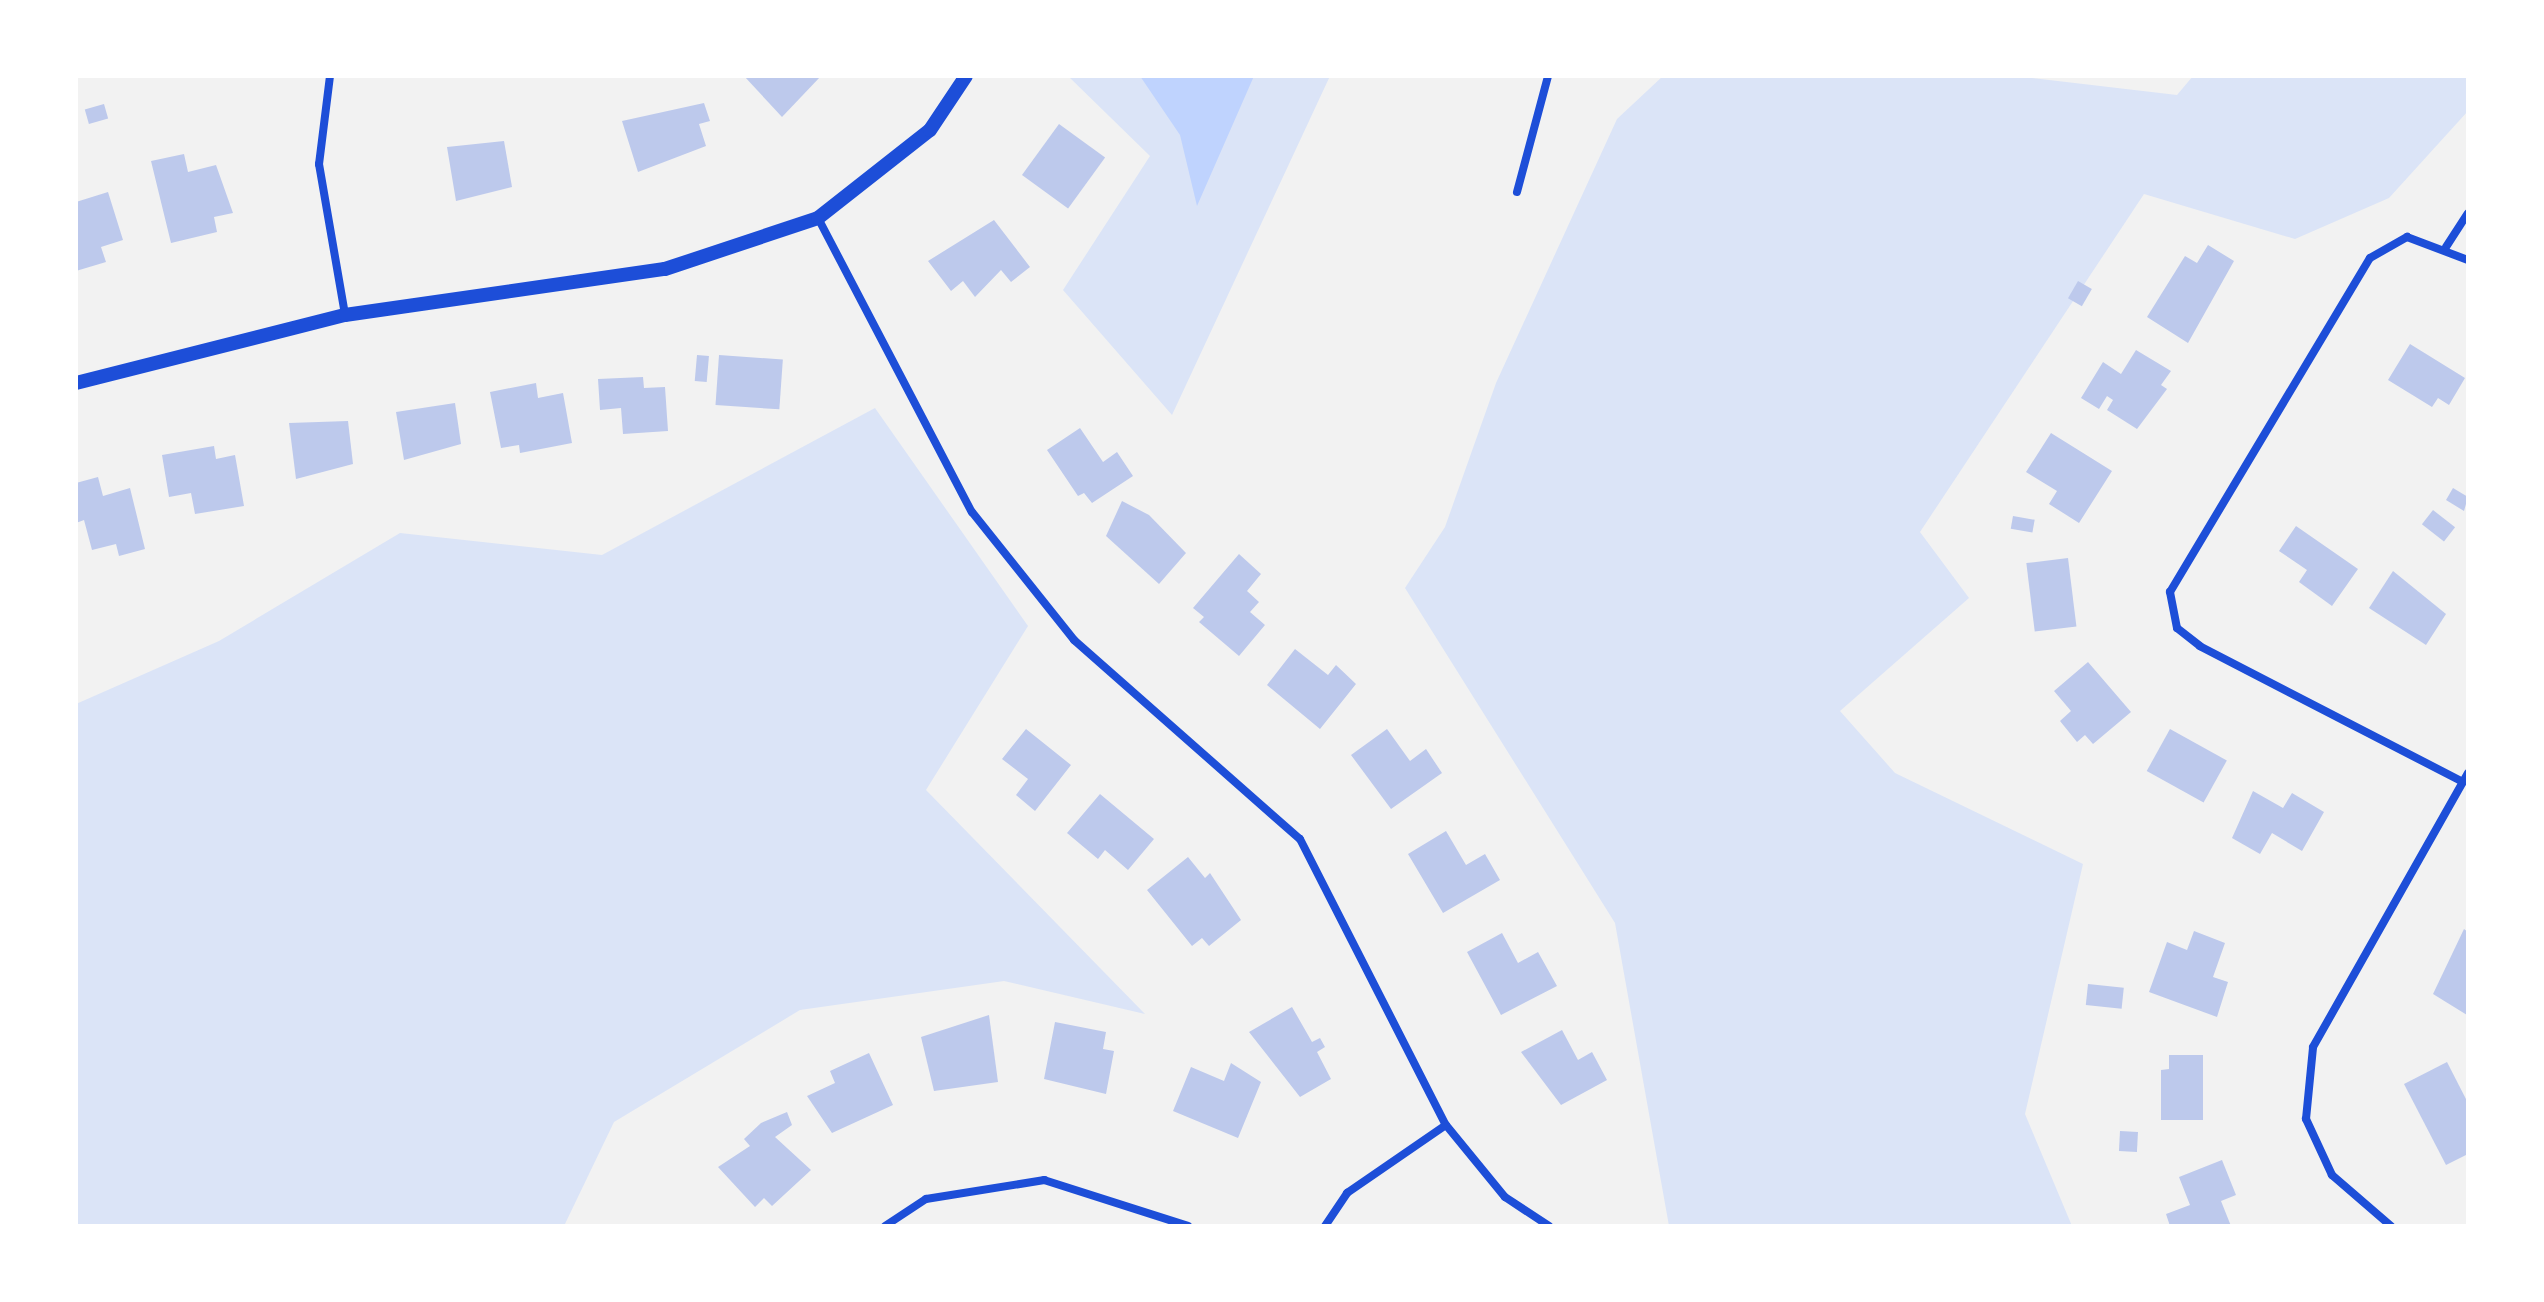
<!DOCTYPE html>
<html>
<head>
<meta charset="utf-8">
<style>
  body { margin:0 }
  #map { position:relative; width:2544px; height:1302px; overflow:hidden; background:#f2f2f2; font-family:"PT Sans Narrow",sans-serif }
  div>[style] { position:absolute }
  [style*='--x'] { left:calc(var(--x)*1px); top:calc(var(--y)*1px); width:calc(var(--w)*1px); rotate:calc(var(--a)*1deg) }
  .green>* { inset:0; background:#dbe4f7 }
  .water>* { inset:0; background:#bfd3fe }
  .building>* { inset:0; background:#bdc9ec; transform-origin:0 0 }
  .minor>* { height:8px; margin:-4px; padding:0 4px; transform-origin:4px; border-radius:4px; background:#1d4ed8 }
  .tertiary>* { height:14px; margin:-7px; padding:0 7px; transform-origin:7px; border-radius:7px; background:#1d4ed8 }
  span { translate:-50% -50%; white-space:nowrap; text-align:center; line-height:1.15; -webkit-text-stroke:7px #fff; paint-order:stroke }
  .frame { position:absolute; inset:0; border:78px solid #fff; pointer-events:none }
</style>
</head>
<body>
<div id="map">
  <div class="green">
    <div style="clip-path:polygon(1068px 76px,1330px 76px,1172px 415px,1063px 290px,1150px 156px)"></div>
    <div style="clip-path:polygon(1663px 76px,2014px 76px,2177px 95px,2193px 76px,2468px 76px,2468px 111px,2389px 198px,2295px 239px,2144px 194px,1920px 532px,1969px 598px,1840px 711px,1895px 773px,2083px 864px,2025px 1114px,2072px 1226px,1669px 1226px,1615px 923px,1405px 588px,1445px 527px,1496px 383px,1617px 119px)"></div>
    <div style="clip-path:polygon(875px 408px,1028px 626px,926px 790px,1145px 1014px,1004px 981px,800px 1010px,614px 1122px,564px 1226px,76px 1226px,76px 704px,219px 641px,400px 533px,602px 555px)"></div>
  </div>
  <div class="water">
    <div style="clip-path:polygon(1140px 76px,1254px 76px,1197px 206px,1180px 135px)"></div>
  </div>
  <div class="building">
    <div style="clip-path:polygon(744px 76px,821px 76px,782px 117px)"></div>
    <div style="clip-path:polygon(704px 103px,710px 121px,699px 124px,706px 146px,638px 172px,622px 121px)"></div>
    <div style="left:104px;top:104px;width:15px;height:20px;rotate:74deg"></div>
    <div style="left:1059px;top:124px;width:57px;height:63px;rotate:36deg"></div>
    <div style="clip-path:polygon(504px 141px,512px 187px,456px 201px,447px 147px)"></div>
    <div style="clip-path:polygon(184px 154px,188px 172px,216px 165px,233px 213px,214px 217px,217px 232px,171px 243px,151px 161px)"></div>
    <div style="clip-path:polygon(108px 192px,123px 240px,101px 247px,106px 262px,76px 271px,76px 202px)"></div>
    <div style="clip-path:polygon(994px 220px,1030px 267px,1011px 282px,1001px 270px,975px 297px,963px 281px,951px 291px,928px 261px)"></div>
    <div style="clip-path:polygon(2208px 245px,2234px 261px,2188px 343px,2147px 317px,2185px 256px,2197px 263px)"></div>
    <div style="left:2078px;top:281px;width:16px;height:20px;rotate:30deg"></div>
    <div style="clip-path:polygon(2410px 344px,2465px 378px,2449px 405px,2438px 398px,2432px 407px,2388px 380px)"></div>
    <div style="clip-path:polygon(2136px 350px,2171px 371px,2161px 385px,2167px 389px,2137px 429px,2107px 410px,2113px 400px,2107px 396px,2099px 409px,2081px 398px,2103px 362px,2121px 374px)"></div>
    <div style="left:697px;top:355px;width:12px;height:26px;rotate:5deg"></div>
    <div style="left:719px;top:355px;width:64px;height:50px;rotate:4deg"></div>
    <div style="clip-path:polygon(643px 377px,644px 388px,665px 387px,668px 431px,623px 434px,621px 408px,600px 410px,598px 379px)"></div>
    <div style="clip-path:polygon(536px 383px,538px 398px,563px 393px,572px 443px,520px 453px,519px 445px,501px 448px,490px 392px)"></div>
    <div style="clip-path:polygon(455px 403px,461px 444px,404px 460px,396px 412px)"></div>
    <div style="clip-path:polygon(348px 421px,353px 464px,296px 479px,289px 423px)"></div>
    <div style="clip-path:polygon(1080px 428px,1103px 462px,1117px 452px,1133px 476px,1092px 503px,1084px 493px,1078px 496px,1047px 450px)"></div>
    <div style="clip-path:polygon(2051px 433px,2112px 471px,2079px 523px,2049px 504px,2057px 491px,2026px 472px)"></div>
    <div style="clip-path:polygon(214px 446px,216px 459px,235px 455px,244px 506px,195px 514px,191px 493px,169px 497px,162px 455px)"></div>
    <div style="clip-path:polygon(98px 477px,103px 496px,130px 488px,145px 549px,119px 556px,116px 544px,92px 550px,84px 520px,76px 523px,76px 483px)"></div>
    <div style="clip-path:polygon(2453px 488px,2468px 497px,2464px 511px,2446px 500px)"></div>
    <div style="clip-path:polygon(1122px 501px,1149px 515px,1186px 553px,1159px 584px,1106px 536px)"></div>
    <div style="left:2433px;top:510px;width:28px;height:18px;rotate:38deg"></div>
    <div style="left:2013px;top:516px;width:22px;height:13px;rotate:10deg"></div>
    <div style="clip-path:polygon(2296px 526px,2358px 569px,2332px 606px,2299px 582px,2307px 570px,2279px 551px)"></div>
    <div style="clip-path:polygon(1239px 554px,1261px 574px,1247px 591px,1259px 602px,1250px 612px,1265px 625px,1239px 656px,1199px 622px,1204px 617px,1193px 608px)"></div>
    <div style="left:2068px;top:558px;width:69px;height:42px;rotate:83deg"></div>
    <div style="clip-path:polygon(2393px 571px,2446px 614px,2426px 645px,2369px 608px)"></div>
    <div style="clip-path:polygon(1295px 649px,1328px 675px,1336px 665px,1356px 684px,1320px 729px,1267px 685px)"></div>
    <div style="clip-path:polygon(2088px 662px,2131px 712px,2093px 744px,2085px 735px,2077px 742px,2060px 721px,2071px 711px,2054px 691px)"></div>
    <div style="clip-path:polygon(1026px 729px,1071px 765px,1035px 811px,1016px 795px,1028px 779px,1002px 759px)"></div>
    <div style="clip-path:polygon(1387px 729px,1410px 761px,1426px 749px,1442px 773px,1391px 809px,1351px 755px)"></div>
    <div style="left:2170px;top:729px;width:65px;height:48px;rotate:29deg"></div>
    <div style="clip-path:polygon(2253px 791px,2283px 808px,2292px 793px,2324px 812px,2302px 851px,2272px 833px,2260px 854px,2232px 838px)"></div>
    <div style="clip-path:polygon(1100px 794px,1154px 839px,1128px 870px,1105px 850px,1098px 859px,1067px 833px)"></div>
    <div style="clip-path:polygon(1446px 831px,1466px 865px,1485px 854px,1500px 880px,1443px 913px,1408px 854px)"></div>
    <div style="clip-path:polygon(1188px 857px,1205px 878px,1210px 873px,1241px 920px,1209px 946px,1202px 938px,1192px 946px,1147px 890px)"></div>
    <div style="clip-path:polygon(2464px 929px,2468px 932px,2467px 1015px,2433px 994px)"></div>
    <div style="clip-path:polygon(2194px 931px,2225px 943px,2213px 977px,2228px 982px,2217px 1017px,2149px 992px,2167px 942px,2187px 950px)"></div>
    <div style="clip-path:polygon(1502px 933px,1518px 963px,1538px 952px,1557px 986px,1501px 1015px,1467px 952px)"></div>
    <div style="left:2088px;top:984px;width:36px;height:21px;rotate:6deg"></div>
    <div style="clip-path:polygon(1292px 1007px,1312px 1042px,1320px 1038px,1325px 1047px,1317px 1052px,1331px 1079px,1300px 1097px,1249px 1032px)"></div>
    <div style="clip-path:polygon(989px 1015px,998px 1082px,934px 1091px,921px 1037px)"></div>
    <div style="clip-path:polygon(1055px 1022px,1106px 1032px,1103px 1049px,1114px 1051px,1106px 1094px,1044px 1079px)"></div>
    <div style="clip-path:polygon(1562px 1030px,1578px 1060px,1592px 1052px,1607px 1080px,1561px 1105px,1521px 1052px)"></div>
    <div style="clip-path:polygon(869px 1053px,893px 1105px,832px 1133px,807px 1096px,835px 1083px,830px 1071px)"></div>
    <div style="clip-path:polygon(2169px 1055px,2203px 1055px,2203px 1120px,2161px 1120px,2161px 1070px,2169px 1069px)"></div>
    <div style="clip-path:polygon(2447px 1062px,2468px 1103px,2468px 1154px,2446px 1165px,2404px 1084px)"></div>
    <div style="clip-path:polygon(1231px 1063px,1261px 1082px,1238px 1138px,1173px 1111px,1191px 1067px,1224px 1081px)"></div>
    <div style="clip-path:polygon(787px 1112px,792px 1125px,775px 1137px,811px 1170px,772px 1206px,764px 1198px,755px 1207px,718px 1167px,750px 1146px,744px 1139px,761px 1123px)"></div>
    <div style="left:2120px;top:1131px;width:18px;height:20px;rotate:3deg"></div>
    <div style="clip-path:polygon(2222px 1160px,2236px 1195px,2221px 1201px,2231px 1226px,2170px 1226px,2166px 1214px,2190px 1205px,2179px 1177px)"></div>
  </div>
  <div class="minor">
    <div style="--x:330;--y:76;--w:89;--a:97.1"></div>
    <div style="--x:319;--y:164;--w:153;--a:80.2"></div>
    <div style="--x:1517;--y:192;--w:120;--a:-75"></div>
    <div style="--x:818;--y:218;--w:332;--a:62.4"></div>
    <div style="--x:972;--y:512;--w:164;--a:51.4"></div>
    <div style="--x:1074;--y:640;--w:301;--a:41.4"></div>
    <div style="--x:1300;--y:839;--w:321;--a:63"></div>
    <div style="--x:1446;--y:1125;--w:93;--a:50.7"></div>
    <div style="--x:1505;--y:1197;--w:53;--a:33.4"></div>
    <div style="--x:2446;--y:247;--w:40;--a:-57.1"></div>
    <div style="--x:2463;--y:782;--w:296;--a:-152.7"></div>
    <div style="--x:2200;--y:646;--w:29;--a:-142"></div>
    <div style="--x:2177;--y:628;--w:37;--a:-101"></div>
    <div style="--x:2170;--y:592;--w:389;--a:-59.1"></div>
    <div style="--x:2370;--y:258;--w:43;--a:-29.6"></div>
    <div style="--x:2407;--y:237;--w:65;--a:20.7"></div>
    <div style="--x:885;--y:1226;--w:49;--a:-33.4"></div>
    <div style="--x:926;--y:1199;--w:120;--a:-9.1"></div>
    <div style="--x:1044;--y:1180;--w:151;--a:17.7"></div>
    <div style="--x:1325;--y:1226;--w:40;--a:-56"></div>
    <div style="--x:1347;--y:1193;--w:120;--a:-34.5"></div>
    <div style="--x:2391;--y:1226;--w:78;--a:-139.2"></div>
    <div style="--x:2332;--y:1175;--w:62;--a:-114.9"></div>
    <div style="--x:2306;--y:1119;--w:72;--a:-84.4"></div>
    <div style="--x:2313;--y:1047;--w:315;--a:-60.5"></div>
  </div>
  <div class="tertiary">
    <div style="--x:76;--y:383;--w:277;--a:-14.2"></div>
    <div style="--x:345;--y:315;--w:323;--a:-8.2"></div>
    <div style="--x:665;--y:269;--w:161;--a:-18.4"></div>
    <div style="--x:818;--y:218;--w:142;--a:-38.2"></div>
    <div style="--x:930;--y:130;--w:65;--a:-56.3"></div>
  </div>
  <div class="frame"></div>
</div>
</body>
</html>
